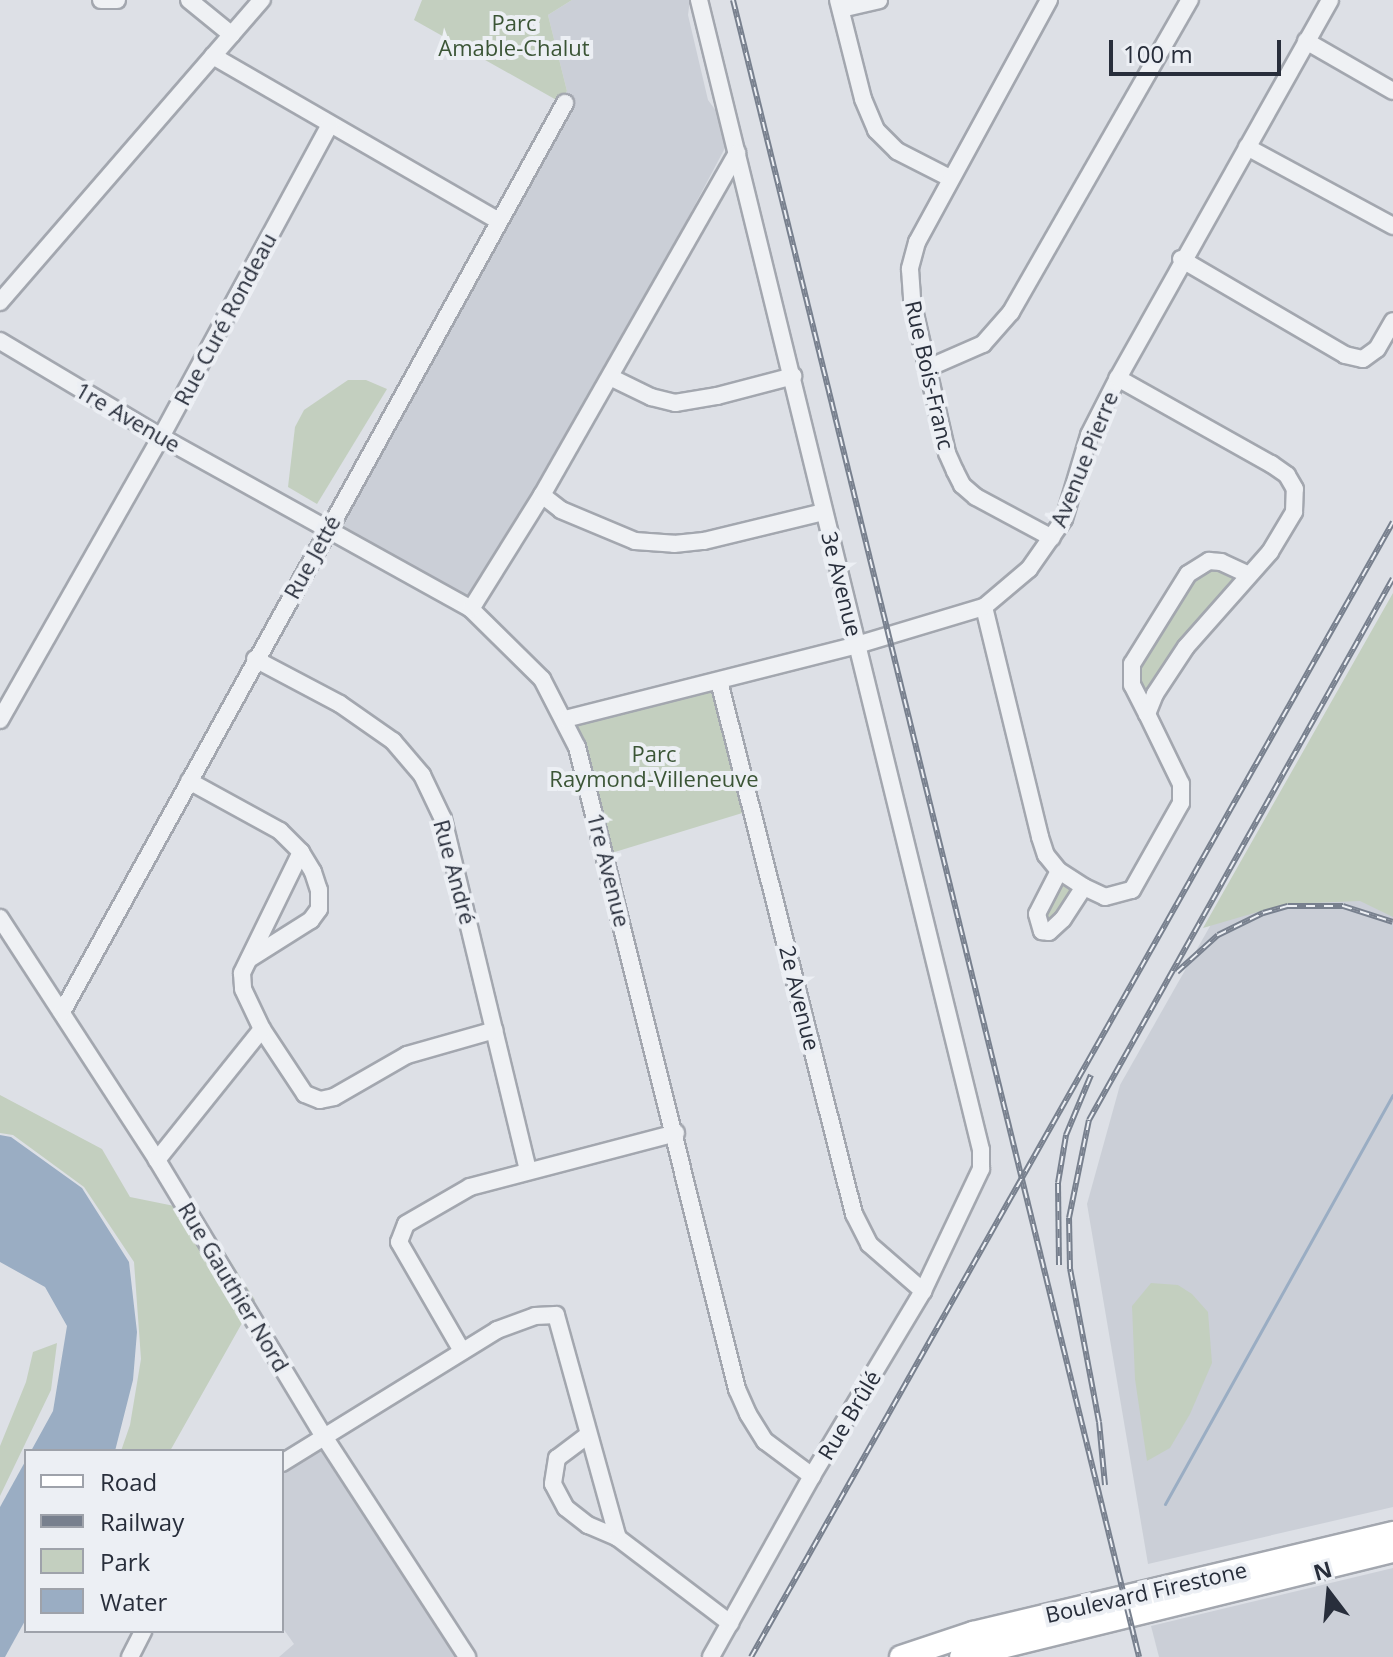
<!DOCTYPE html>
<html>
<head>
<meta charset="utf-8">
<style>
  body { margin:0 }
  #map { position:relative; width:1393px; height:1657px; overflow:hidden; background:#dde0e6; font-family:"Open Sans",sans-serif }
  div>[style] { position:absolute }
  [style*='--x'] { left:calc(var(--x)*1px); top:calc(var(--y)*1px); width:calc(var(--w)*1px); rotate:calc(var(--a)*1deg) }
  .built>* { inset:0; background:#cbcfd7 }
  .green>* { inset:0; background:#c3cfbf; transform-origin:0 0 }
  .water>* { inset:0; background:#9aadc3 }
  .stream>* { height:3px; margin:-1.5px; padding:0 1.5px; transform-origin:1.5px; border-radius:1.5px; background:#9aadc3 }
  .roads { filter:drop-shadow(2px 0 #a3a7af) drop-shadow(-2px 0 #a3a7af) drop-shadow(0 2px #a3a7af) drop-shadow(0 -2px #a3a7af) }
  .minor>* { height:16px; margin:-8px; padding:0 8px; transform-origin:8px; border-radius:8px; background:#eff1f4 }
  .major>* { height:22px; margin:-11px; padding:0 11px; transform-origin:11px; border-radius:11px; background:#fff }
  .rail>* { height:6px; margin-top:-3px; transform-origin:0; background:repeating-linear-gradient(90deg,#eceff4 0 9px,#78808e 0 18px); box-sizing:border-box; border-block:2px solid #78808e }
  span { translate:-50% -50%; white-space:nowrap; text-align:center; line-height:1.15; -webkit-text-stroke:8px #eceff4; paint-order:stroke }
  .park-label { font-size:22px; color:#3b5536 }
  .street-label { font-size:22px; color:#282e3b }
  .legend { position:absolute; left:24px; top:1449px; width:260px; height:184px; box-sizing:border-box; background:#eceff4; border:2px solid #9ea2aa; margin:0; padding:10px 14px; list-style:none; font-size:24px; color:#282e3b }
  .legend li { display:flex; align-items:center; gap:16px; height:40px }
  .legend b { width:40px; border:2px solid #9ea2aa }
  .north { position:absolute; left:1289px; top:1553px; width:80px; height:80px; -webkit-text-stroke:6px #eceff4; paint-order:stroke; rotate:344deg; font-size:22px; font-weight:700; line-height:32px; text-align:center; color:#282e3b }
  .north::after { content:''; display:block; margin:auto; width:28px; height:36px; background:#282e3b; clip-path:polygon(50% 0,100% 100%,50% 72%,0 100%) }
  .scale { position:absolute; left:1109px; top:40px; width:172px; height:36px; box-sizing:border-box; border:4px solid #282e3b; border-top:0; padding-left:10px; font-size:24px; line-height:28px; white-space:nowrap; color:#282e3b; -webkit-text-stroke:6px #eceff4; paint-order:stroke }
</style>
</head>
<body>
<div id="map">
  <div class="built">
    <div style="clip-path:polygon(572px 0,690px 0,688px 15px,708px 100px,717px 112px,725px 148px,638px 312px,471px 609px,328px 530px,567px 91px,548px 15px)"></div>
    <div style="clip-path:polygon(1393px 603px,1393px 1507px,1148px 1564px,1087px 1204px,1120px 1085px)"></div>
    <div style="clip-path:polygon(325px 1447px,460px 1657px,279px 1657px,294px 1644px,282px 1627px,282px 1473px)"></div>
    <div style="clip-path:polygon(1393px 1568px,1393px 1657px,1159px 1657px,1151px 1626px)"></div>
  </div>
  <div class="green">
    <div style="clip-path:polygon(422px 0,572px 0,548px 15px,567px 91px,560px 102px,414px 20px)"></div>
    <div style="clip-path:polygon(348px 380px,366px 380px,387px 389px,317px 504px,288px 487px,295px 427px,304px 410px)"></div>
    <div style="clip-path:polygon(1209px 561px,1249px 575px,1147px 714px,1130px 674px,1188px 574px)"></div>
    <div style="clip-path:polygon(1393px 593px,1393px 917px,1360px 901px,1285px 904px,1203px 928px)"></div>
    <div style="left:719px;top:681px;width:133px;height:159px;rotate:73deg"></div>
    <div style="clip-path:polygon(1059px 871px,1084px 887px,1049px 932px,1037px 914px)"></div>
    <div style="clip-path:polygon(0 1095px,102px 1149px,130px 1197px,199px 1211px,255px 1300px,170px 1451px,121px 1451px,130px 1425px,141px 1359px,134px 1262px,84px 1187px,13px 1135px,0 1133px)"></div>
    <div style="clip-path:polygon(1151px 1283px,1178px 1285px,1192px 1294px,1208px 1312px,1212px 1363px,1190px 1414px,1170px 1448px,1147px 1461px,1135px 1379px,1132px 1306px)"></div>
    <div style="clip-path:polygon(57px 1343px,51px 1390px,0 1496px,0 1446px,26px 1382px,33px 1352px)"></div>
  </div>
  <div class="water">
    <div style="clip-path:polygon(0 1135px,11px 1137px,82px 1188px,129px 1262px,137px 1332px,133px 1380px,115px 1451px,31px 1451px,53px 1411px,67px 1326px,45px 1287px,0 1262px)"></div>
    <div style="clip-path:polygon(26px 1460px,26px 1619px,5px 1657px,0 1657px,0 1507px)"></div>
  </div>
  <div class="stream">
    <div style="--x:1165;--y:1504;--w:468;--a:-60.9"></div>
  </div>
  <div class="roads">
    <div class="minor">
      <div style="--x:101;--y:0;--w:16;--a:0"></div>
      <div style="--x:189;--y:0;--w:55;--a:39.1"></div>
      <div style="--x:699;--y:0;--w:1184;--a:76.22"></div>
      <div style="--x:981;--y:1150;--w:19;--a:90"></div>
      <div style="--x:981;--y:1169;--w:135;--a:115.4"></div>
      <div style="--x:923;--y:1291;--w:216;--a:121"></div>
      <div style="--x:812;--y:1476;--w:207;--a:119.2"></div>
      <div style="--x:838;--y:0;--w:102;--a:75.8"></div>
      <div style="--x:863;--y:99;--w:34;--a:67"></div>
      <div style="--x:876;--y:130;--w:30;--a:45"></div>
      <div style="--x:897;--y:151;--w:59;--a:27"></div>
      <div style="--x:1049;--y:0;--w:276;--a:118.6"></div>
      <div style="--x:917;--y:242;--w:28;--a:105"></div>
      <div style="--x:910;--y:269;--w:32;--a:86"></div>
      <div style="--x:912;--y:301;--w:156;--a:77"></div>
      <div style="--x:947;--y:453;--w:20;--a:66"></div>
      <div style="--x:955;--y:471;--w:16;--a:63"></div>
      <div style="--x:962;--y:485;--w:18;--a:41"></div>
      <div style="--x:976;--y:497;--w:86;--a:28.3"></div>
      <div style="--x:841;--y:9;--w:39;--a:-13"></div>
      <div style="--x:1306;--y:41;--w:100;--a:29.9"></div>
      <div style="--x:213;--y:56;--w:330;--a:30"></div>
      <div style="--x:1247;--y:147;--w:166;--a:28.4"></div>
      <div style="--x:1181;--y:259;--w:190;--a:30.3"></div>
      <div style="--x:1345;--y:355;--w:18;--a:13"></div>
      <div style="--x:1363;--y:359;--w:17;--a:-36"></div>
      <div style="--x:1377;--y:349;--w:32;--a:-60"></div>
      <div style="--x:0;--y:302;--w:400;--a:-49.1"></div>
      <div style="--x:0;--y:341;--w:187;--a:30.8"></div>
      <div style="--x:161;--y:437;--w:355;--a:29"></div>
      <div style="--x:471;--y:609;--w:100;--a:44.6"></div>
      <div style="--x:542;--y:679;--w:76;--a:62.8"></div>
      <div style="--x:577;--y:747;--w:662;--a:76.01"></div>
      <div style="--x:737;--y:1389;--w:27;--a:66"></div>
      <div style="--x:748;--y:1414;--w:32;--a:58"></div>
      <div style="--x:765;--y:1441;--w:59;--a:36.7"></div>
      <div style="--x:928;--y:368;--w:60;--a:-23.6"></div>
      <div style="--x:983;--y:344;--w:43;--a:-48.8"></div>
      <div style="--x:1011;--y:312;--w:360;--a:-60.2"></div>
      <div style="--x:610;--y:377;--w:46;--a:26"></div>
      <div style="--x:651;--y:397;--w:25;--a:14"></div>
      <div style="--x:675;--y:403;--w:43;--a:-9.5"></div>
      <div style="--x:717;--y:396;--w:79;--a:-14.7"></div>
      <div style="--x:542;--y:495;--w:24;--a:38"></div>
      <div style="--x:561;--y:510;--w:80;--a:22.7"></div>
      <div style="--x:635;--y:541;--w:39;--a:4"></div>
      <div style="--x:674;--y:544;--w:30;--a:-6"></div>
      <div style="--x:704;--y:541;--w:123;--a:-13.6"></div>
      <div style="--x:984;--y:607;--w:237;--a:76.3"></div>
      <div style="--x:1040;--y:837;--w:19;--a:72"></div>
      <div style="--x:1046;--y:855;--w:21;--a:51"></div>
      <div style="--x:1059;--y:871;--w:48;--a:117.1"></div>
      <div style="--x:1037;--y:914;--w:18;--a:74"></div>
      <div style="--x:1042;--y:931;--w:7;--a:8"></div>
      <div style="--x:1049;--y:932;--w:19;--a:-43"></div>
      <div style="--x:1063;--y:919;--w:38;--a:-57"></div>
      <div style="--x:1084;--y:887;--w:30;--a:-147"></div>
      <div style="--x:471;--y:609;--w:134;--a:-58.1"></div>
      <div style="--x:542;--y:495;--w:394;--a:-60.3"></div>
      <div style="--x:255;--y:659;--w:96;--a:27.9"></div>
      <div style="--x:340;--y:704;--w:65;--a:34.9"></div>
      <div style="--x:393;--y:741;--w:45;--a:49.5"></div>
      <div style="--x:422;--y:775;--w:49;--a:64.5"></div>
      <div style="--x:443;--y:819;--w:361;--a:76.4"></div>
      <div style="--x:719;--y:681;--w:550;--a:75.79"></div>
      <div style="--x:854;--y:1214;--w:34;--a:63"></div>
      <div style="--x:869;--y:1244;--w:72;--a:41"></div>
      <div style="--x:1147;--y:714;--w:33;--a:-117"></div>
      <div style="--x:1132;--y:685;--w:21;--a:-90"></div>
      <div style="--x:1132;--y:664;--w:106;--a:-58.1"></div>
      <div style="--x:1188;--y:574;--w:25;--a:-32"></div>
      <div style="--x:1209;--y:561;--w:12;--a:5"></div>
      <div style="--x:1221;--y:562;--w:31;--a:25"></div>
      <div style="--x:565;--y:719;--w:301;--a:-14.2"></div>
      <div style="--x:857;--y:645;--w:133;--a:-16.7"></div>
      <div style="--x:984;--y:607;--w:59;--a:-40.2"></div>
      <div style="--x:1029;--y:569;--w:61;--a:-55"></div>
      <div style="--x:1064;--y:519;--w:88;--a:-73.4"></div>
      <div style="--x:1089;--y:435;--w:64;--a:-63"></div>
      <div style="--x:1118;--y:378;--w:433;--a:-60.7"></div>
      <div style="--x:0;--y:720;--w:326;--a:-60.4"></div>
      <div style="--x:161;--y:437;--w:355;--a:-61.6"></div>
      <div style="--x:189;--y:781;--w:104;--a:28.8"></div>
      <div style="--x:280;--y:831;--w:30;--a:45"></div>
      <div style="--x:301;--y:852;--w:23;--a:59"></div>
      <div style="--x:313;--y:872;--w:19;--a:72"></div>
      <div style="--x:319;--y:890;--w:19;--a:90"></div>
      <div style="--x:319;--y:909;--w:14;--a:126"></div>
      <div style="--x:311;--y:920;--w:73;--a:147.8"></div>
      <div style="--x:301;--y:852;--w:135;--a:116"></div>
      <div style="--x:242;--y:973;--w:16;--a:86"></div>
      <div style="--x:243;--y:989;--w:44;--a:64.6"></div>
      <div style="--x:262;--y:1029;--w:78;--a:56.5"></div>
      <div style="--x:305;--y:1094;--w:16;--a:22"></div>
      <div style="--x:320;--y:1100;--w:14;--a:-12"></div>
      <div style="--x:334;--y:1097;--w:84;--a:-29.9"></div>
      <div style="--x:407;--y:1055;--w:91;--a:-15.9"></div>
      <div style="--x:1084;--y:887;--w:23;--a:25"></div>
      <div style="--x:1105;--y:897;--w:28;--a:-15"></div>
      <div style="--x:1132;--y:890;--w:100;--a:-60.6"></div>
      <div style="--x:1181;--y:803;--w:19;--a:-90"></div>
      <div style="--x:1181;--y:784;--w:78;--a:-115.9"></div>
      <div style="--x:1147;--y:714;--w:22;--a:-68"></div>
      <div style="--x:1155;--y:694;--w:56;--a:-56.6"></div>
      <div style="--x:1186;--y:647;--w:127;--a:-48.5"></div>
      <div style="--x:1270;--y:552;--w:47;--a:-59"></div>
      <div style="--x:1294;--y:512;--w:23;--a:-88"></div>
      <div style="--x:1295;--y:489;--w:16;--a:-120"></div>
      <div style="--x:1287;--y:475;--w:19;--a:-145"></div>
      <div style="--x:1271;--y:464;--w:176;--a:-150.7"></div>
      <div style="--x:0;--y:918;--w:288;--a:57"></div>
      <div style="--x:157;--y:1160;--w:325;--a:58.9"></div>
      <div style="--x:325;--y:1438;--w:261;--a:57"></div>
      <div style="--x:62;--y:1012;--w:1039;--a:-61.04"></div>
      <div style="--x:157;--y:1160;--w:168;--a:-51.3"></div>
      <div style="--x:462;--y:1351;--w:126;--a:-120"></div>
      <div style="--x:399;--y:1242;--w:19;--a:-69"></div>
      <div style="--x:406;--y:1224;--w:74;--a:-30"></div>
      <div style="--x:470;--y:1187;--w:213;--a:-14.7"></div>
      <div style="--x:588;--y:1435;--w:39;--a:143"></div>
      <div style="--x:557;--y:1458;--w:26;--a:99"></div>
      <div style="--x:553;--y:1484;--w:27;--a:62"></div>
      <div style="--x:566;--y:1508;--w:28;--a:38"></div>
      <div style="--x:588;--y:1525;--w:33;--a:23"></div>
      <div style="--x:282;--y:1463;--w:253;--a:-31.7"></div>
      <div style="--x:497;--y:1330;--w:40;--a:-20.2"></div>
      <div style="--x:535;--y:1316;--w:21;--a:-3"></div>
      <div style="--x:556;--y:1315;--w:231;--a:74.5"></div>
      <div style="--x:618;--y:1538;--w:141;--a:37.2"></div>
      <div style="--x:130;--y:1657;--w:29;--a:-63"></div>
    </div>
    <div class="major">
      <div style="--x:901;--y:1657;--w:76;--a:-18.4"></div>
      <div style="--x:973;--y:1633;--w:432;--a:-13.4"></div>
      <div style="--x:961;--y:1657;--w:445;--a:-13.8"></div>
    </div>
  </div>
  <div class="rail">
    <div style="--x:733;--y:0;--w:1706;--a:76.23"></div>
    <div style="--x:1177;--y:972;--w:55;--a:-42.1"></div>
    <div style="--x:1218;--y:935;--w:50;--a:-26.1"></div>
    <div style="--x:1263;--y:913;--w:26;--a:-16"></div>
    <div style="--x:1288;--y:906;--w:55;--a:0"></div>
    <div style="--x:1343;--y:906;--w:52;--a:17.7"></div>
    <div style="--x:1059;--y:1265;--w:82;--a:-90.7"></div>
    <div style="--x:1058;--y:1183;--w:49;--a:-80.5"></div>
    <div style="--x:1066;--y:1135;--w:65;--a:-67.4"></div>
    <div style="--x:1105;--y:1485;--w:63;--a:-95.4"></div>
    <div style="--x:1099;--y:1422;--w:156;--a:-100.7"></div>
    <div style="--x:1070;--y:1269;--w:51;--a:-91.1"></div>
    <div style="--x:1069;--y:1218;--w:100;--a:-78.5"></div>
    <div style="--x:1089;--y:1120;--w:621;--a:-60.71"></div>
    <div style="--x:751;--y:1657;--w:1304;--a:-60.51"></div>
  </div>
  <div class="park-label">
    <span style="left:514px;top:35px">Parc<br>Amable-Chalut</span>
    <span style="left:654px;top:766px">Parc<br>Raymond-Villeneuve</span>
  </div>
  <div class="street-label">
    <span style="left:225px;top:319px;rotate:-62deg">Rue Curé Rondeau</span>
    <span style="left:930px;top:375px;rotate:77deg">Rue Bois-Franc</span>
    <span style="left:128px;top:417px;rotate:30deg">1re Avenue</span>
    <span style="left:1084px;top:459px;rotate:-68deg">Avenue Pierre</span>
    <span style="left:312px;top:557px;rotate:-61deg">Rue Jetté</span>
    <span style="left:842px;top:584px;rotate:76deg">3e Avenue</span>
    <span style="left:609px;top:870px;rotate:76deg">1re Avenue</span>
    <span style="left:455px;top:872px;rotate:75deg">Rue André</span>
    <span style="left:800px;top:998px;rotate:76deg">2e Avenue</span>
    <span style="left:234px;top:1287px;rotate:59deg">Rue Gauthier Nord</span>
    <span style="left:849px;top:1415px;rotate:-59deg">Rue Brûlé</span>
    <span style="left:1146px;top:1592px;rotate:-13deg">Boulevard Firestone</span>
  </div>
  <ul class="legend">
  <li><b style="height:10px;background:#fff"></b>Road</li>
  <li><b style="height:10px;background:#78808e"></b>Railway</li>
  <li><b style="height:22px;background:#c3cfbf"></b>Park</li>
  <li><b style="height:22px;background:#9aadc3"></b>Water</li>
  </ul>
  <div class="north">N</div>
  <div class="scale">100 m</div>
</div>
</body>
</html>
